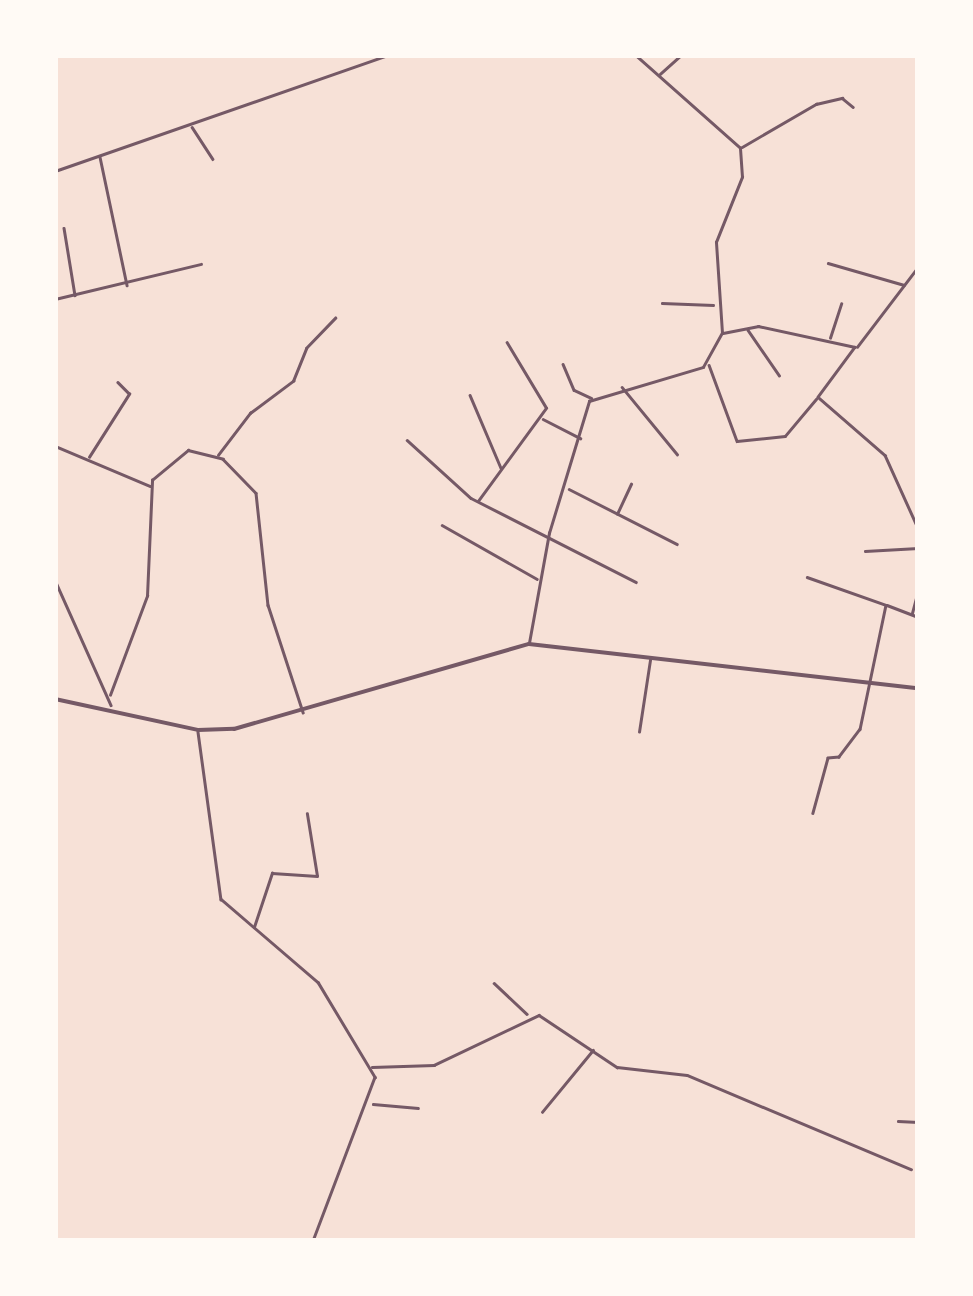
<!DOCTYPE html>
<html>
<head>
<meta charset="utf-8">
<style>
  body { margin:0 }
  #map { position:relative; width:973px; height:1296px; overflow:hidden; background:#f7e1d7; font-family:"Crimson Pro",serif }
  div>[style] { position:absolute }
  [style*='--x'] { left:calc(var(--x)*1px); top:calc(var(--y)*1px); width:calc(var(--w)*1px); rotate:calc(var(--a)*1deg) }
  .minor>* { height:2.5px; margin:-1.25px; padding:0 1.25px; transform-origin:1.25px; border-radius:1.25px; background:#755966 }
  .tertiary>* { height:4px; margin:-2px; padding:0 2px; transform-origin:2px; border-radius:2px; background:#755966 }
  span { translate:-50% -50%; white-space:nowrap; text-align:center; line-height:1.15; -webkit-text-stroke:8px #fffaf5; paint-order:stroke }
  .frame { position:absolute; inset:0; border:58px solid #fffaf5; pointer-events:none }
</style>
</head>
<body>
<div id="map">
  <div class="minor">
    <div style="--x:660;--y:74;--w:28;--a:-42"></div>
    <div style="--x:192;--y:127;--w:38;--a:57"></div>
    <div style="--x:742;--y:147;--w:86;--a:-30.2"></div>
    <div style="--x:816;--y:104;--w:27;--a:-13"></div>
    <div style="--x:842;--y:98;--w:14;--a:39"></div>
    <div style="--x:100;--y:157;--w:131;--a:78.1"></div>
    <div style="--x:55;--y:171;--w:354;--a:-19.2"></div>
    <div style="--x:64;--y:228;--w:68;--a:80.7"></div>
    <div style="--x:828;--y:263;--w:79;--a:16.1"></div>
    <div style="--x:55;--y:299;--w:150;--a:-13.5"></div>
    <div style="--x:662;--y:303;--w:51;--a:2.2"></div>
    <div style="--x:748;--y:330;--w:55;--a:55.4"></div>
    <div style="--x:723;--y:333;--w:36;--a:-11"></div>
    <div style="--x:758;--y:326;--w:99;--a:12.2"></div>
    <div style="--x:855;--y:347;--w:62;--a:126.5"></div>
    <div style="--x:818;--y:397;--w:89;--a:40.9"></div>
    <div style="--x:885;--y:455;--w:80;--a:65.7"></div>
    <div style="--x:830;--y:338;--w:36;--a:-72"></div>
    <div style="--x:857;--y:347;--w:101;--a:-52.7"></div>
    <div style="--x:563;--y:364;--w:28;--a:67"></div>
    <div style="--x:574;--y:390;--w:19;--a:25"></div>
    <div style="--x:709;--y:365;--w:81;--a:69.8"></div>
    <div style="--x:737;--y:441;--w:48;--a:-5.9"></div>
    <div style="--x:785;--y:436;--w:48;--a:-50"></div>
    <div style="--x:622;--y:387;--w:87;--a:50.6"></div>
    <div style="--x:470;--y:395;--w:79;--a:67"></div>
    <div style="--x:543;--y:419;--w:42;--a:27.2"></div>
    <div style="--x:407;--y:440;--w:86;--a:42.2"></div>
    <div style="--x:471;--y:498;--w:185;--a:27"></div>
    <div style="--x:55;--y:446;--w:103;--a:22.8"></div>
    <div style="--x:218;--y:455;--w:53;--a:-52.7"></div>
    <div style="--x:250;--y:413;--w:54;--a:-36.7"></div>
    <div style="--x:293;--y:381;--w:35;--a:-68"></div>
    <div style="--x:306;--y:348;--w:42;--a:-46"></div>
    <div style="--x:89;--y:457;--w:75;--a:-57.6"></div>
    <div style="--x:129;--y:394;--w:16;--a:-135"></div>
    <div style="--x:569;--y:489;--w:121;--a:27"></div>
    <div style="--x:478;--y:501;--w:115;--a:-53.8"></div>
    <div style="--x:546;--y:408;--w:76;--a:-121"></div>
    <div style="--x:617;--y:514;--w:33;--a:-65"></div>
    <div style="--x:442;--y:525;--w:109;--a:29.6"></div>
    <div style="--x:865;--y:551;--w:53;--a:-3.2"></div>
    <div style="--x:807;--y:577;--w:84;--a:19.5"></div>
    <div style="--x:886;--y:605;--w:127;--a:101.8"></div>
    <div style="--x:860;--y:729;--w:35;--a:127"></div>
    <div style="--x:839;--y:757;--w:11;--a:175"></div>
    <div style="--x:828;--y:758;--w:57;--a:105.3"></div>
    <div style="--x:55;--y:580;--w:137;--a:65.9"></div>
    <div style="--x:887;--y:605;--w:33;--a:21"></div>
    <div style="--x:912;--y:613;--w:24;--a:-75"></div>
    <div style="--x:529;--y:643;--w:112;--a:-79.7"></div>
    <div style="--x:549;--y:533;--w:138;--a:-73.1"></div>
    <div style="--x:589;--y:401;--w:119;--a:-16.6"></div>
    <div style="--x:703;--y:367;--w:39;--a:-61"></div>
    <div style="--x:722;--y:333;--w:91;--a:-93.8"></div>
    <div style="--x:716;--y:242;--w:70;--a:-68.2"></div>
    <div style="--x:742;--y:177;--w:29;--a:-94"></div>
    <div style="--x:740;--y:148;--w:140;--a:-138.5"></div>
    <div style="--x:110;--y:695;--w:106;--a:-69.5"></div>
    <div style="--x:147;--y:596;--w:116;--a:-87.5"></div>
    <div style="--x:152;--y:480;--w:47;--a:-39.8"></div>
    <div style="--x:188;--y:450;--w:36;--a:14"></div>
    <div style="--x:223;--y:459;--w:47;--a:45.9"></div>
    <div style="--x:256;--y:493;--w:113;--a:83.9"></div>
    <div style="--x:268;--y:605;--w:113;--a:71.9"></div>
    <div style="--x:198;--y:732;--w:169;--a:82.2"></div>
    <div style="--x:221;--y:899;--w:128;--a:40.6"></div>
    <div style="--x:318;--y:982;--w:111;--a:59"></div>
    <div style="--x:375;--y:1077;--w:175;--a:110.7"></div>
    <div style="--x:639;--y:732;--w:73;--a:-81.3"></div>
    <div style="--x:254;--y:927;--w:57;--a:-71.6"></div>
    <div style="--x:272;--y:873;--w:45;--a:3.8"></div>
    <div style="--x:317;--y:876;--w:63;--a:-99.2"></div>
    <div style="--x:494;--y:983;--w:45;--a:43.2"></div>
    <div style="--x:918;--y:1000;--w:1;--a:90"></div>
    <div style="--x:372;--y:1067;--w:62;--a:-1.8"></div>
    <div style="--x:434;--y:1065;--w:116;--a:-25.5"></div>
    <div style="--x:539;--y:1015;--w:94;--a:33.7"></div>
    <div style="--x:617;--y:1067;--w:70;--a:6.5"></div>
    <div style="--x:687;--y:1075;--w:243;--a:22.8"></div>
    <div style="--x:373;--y:1104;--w:45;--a:5.1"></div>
    <div style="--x:542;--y:1112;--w:80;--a:-50.6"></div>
    <div style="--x:898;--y:1121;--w:20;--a:3"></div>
  </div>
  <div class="tertiary">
    <div style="--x:55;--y:699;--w:146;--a:12.2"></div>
    <div style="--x:198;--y:730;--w:36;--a:-2"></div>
    <div style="--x:234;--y:729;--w:307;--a:-16.1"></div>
    <div style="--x:529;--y:644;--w:391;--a:6.5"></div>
  </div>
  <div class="frame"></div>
</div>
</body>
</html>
